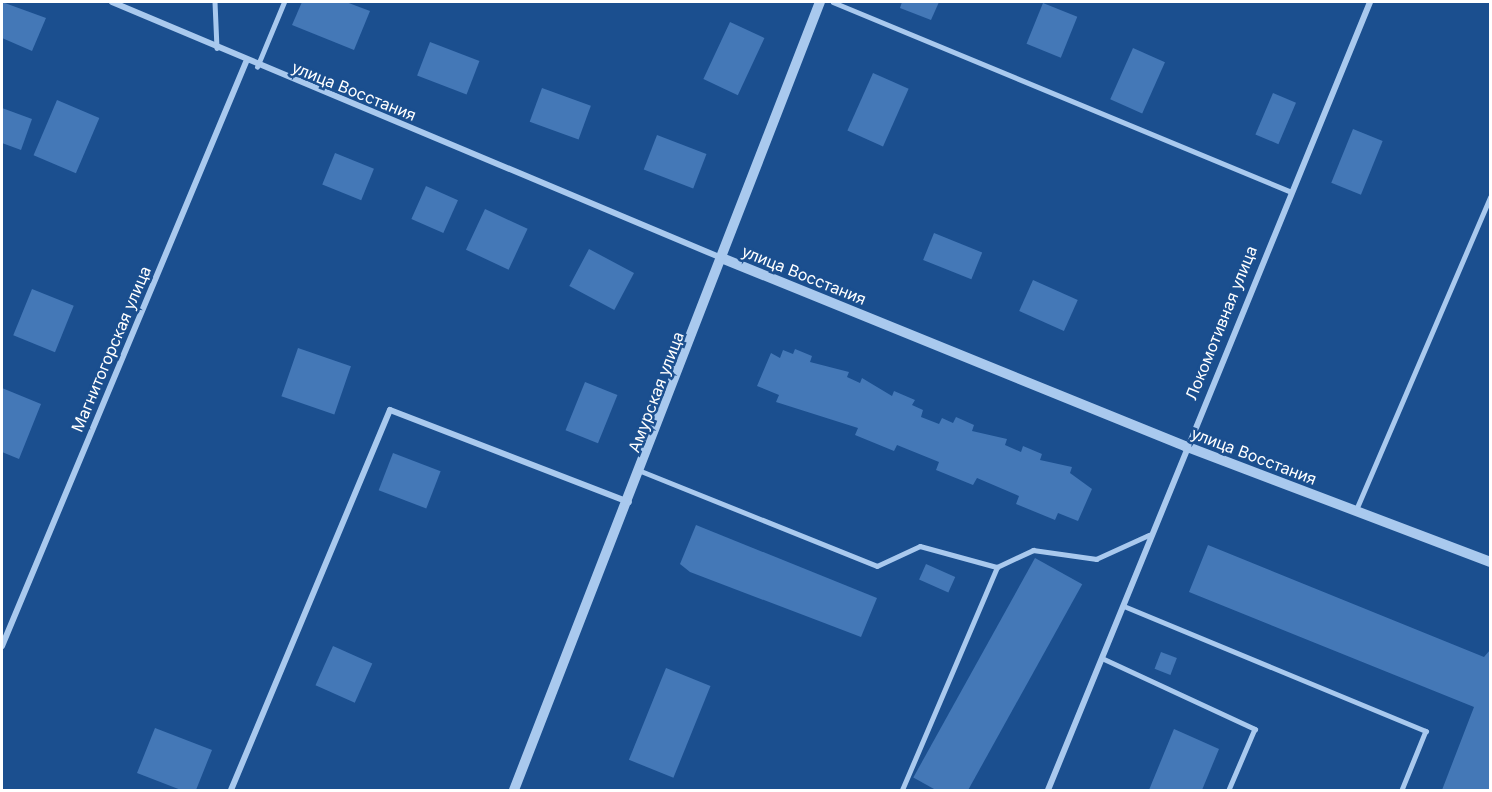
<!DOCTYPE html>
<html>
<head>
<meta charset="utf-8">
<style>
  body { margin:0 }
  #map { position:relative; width:1492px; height:792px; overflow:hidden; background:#1b4f8f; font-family:Inter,sans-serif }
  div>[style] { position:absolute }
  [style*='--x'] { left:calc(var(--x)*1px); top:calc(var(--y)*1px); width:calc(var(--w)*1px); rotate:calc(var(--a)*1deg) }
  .building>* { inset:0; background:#4478b7; transform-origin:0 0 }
  .service>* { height:4.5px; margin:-2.25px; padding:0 2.25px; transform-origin:2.25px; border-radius:2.25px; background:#a9c9ee }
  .minor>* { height:6px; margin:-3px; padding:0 3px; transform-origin:3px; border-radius:3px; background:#a9c9ee }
  .tertiary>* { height:10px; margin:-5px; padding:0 5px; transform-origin:5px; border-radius:5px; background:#a9c9ee }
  span { translate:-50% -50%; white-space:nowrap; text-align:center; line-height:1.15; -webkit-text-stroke:5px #1b4f8f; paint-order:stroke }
  .street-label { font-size:16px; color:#fff }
  .frame { position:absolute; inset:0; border:3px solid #fff; pointer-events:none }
</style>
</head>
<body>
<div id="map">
  <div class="building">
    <div style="clip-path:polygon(2px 2px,46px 18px,32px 51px,2px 38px)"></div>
    <div style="clip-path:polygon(302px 2px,346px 2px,370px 11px,354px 50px,292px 25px)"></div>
    <div style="clip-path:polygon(902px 2px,939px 2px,931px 20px,900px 8px)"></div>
    <div style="left:1043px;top:3px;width:37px;height:44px;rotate:22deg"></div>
    <div style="left:730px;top:22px;width:38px;height:63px;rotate:25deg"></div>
    <div style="left:430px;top:42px;width:53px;height:36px;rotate:21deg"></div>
    <div style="left:1133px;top:48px;width:35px;height:56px;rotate:24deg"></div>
    <div style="left:873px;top:73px;width:39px;height:63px;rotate:24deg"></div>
    <div style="left:542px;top:88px;width:52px;height:36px;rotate:20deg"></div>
    <div style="left:1273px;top:93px;width:25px;height:45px;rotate:23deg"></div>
    <div style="left:57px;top:100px;width:46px;height:60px;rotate:23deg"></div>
    <div style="clip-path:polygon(2px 108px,32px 119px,21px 150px,2px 143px)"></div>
    <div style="left:1353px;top:129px;width:32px;height:58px;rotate:22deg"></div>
    <div style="left:657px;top:135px;width:53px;height:37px;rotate:21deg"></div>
    <div style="left:335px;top:153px;width:42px;height:34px;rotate:22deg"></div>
    <div style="left:426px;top:186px;width:35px;height:36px;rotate:24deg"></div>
    <div style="left:485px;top:209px;width:47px;height:45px;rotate:25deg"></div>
    <div style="left:934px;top:233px;width:52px;height:29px;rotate:22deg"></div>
    <div style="left:589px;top:249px;width:51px;height:42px;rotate:28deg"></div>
    <div style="left:1033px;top:280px;width:49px;height:34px;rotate:24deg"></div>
    <div style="left:32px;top:289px;width:45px;height:50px;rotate:22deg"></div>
    <div style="left:298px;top:348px;width:56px;height:51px;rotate:19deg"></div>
    <div style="clip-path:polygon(795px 349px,812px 356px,810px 362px,849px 372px,847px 377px,860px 383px,862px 378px,892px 396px,894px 391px,915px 400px,912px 405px,923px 410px,921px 417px,939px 424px,942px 418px,953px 423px,956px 417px,974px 425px,972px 431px,1007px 439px,1005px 445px,1021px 452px,1023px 446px,1042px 454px,1040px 460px,1072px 467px,1070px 473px,1092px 489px,1078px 521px,1058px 513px,1055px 520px,1016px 504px,1019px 496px,977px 478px,973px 485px,936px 470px,939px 462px,897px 445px,894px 451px,855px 435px,858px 428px,776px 402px,779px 395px,757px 386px,771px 353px,780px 358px,783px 350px,793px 354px)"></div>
    <div style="left:585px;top:382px;width:35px;height:52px;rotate:22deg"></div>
    <div style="clip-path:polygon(2px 388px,41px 404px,19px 459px,2px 452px)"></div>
    <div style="left:393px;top:453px;width:51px;height:40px;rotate:21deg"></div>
    <div style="clip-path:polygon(696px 525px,877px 598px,861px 637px,690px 572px,680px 564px)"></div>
    <div style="clip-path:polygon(1208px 545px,1484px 657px,1490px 650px,1490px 790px,1442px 790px,1474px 707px,1189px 592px)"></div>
    <div style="left:1035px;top:558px;width:54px;height:251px;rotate:29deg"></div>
    <div style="left:926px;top:564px;width:32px;height:17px;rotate:24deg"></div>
    <div style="left:333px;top:646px;width:43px;height:43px;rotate:24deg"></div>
    <div style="left:1161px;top:652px;width:17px;height:18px;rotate:21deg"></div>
    <div style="left:666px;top:668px;width:48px;height:99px;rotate:22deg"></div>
    <div style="clip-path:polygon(155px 728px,212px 750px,196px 790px,181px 790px,137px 773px)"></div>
    <div style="clip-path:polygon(1174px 729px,1219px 749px,1202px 790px,1149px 790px)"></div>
  </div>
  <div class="service">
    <div style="--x:215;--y:2;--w:46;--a:87.5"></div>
    <div style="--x:833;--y:2;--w:495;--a:22.5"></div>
    <div style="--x:257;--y:67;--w:70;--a:-67.4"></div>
    <div style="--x:641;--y:471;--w:254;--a:21.9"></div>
    <div style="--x:877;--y:566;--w:47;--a:-24.9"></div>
    <div style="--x:920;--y:546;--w:80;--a:15.3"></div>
    <div style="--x:997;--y:567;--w:40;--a:-25"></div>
    <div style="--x:1033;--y:550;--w:64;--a:8.1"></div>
    <div style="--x:1096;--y:559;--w:58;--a:-24.4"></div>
    <div style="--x:1356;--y:510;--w:340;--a:-66.8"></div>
    <div style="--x:1124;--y:606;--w:327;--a:22.5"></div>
    <div style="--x:1426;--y:731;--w:64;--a:112.1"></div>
    <div style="--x:1102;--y:658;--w:169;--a:24.9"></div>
    <div style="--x:1255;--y:729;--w:66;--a:113.1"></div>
    <div style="--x:902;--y:790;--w:242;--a:-66.9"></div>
  </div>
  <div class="minor">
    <div style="--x:112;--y:2;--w:664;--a:22.78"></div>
    <div style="--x:2;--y:646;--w:633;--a:-67.32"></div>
    <div style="--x:231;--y:790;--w:412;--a:-67.3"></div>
    <div style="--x:390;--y:410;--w:256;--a:21.1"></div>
    <div style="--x:1048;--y:790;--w:851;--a:-67.77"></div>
  </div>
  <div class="tertiary">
    <div style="--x:724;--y:259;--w:497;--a:22.1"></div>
    <div style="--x:1185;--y:446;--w:326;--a:20.8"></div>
    <div style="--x:514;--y:790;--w:845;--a:-68.78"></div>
  </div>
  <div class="street-label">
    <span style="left:354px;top:91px;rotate:22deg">улица Восстания</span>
    <span style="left:804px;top:275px;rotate:22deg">улица Восстания</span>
    <span style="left:1221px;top:323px;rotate:-68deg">Локомотивная улица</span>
    <span style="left:111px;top:349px;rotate:-67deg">Магнитогорская улица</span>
    <span style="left:656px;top:392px;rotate:-69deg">Амурская улица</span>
    <span style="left:1254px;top:456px;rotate:21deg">улица Восстания</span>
  </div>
  <div class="frame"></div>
</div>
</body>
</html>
